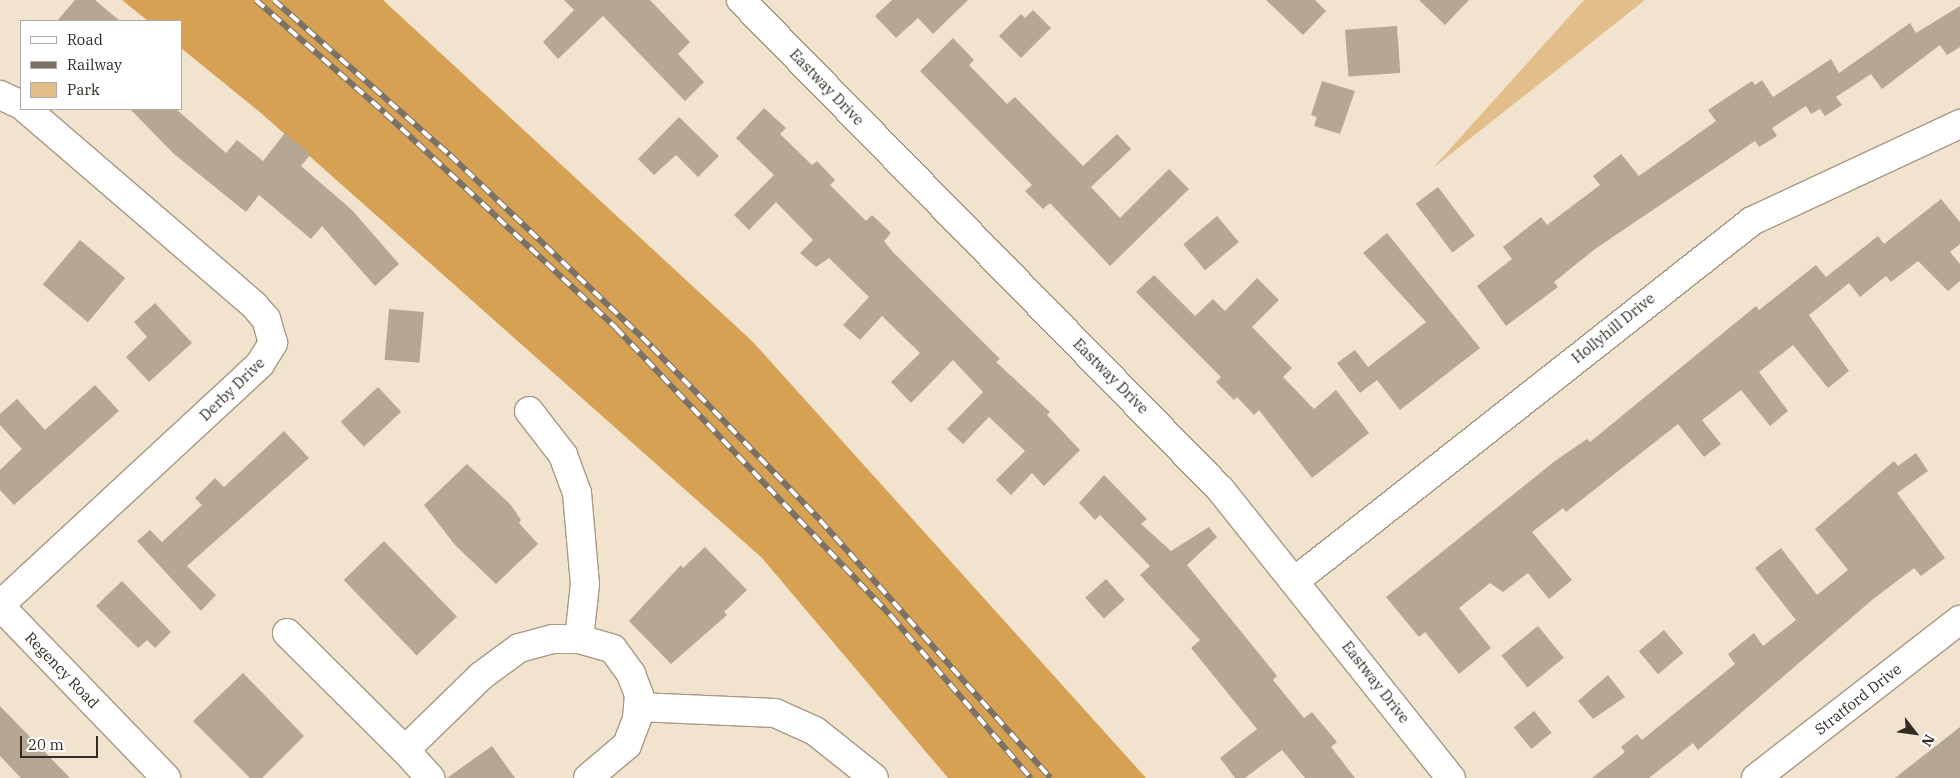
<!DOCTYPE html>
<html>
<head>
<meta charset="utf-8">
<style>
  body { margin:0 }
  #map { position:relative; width:1960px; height:778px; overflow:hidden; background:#f2e3ce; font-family:"IBM Plex Serif",serif }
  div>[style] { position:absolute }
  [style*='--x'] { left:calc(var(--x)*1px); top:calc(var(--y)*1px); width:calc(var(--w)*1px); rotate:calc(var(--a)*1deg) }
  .green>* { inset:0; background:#e2be8b }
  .forest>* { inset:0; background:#d6a153 }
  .building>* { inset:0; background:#b6a793; transform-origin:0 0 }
  .roads { filter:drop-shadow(1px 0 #a79985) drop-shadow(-1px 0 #a79985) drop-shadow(0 1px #a79985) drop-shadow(0 -1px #a79985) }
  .minor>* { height:28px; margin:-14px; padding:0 14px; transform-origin:14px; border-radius:14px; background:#fff }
  .rail>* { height:5.5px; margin-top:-2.75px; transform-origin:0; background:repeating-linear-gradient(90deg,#fff 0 11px,#7b7265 0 22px); box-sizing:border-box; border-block:1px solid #7b7265 }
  span { translate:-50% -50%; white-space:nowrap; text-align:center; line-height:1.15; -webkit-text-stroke:5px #fff; paint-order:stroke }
  .street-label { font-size:15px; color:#312b23 }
  .legend { position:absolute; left:20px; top:20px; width:162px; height:90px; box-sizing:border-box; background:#fff; border:1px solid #adaaa7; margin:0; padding:6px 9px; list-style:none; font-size:15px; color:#312b23 }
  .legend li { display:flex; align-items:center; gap:10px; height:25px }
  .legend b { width:25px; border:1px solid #adaaa7 }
  .north { position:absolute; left:1890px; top:708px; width:50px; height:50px; -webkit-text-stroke:4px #fff; paint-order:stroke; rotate:120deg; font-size:14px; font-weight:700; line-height:20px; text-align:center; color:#312b23 }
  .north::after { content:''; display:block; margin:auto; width:18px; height:22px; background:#312b23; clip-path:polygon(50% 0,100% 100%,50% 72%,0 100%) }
  .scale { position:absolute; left:20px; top:736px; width:78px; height:22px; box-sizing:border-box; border:2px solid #312b23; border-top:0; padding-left:6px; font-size:15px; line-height:18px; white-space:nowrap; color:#312b23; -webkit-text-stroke:4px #fff; paint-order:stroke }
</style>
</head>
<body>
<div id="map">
  <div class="green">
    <div style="clip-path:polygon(1584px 0,1645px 0,1433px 168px)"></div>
  </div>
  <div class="forest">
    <div style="clip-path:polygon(122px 0,383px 0,752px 341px,1146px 778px,948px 778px,762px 558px,261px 113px,181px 48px,181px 21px,148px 21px)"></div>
  </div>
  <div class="building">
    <div style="clip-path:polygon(75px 0,95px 0,120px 21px,57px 21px)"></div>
    <div style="clip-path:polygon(564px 0,650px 0,690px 42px,678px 54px,704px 82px,685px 101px,603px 16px,558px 59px,543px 42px,574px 10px)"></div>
    <div style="clip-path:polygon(892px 0,968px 0,933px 34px,918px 18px,896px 38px,875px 16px)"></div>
    <div style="clip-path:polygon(1266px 0,1315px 0,1326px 11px,1303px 35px)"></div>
    <div style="clip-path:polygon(1419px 0,1469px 0,1445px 25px)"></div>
    <div style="clip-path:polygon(1960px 6px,1960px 47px,1947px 55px,1940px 45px,1882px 89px,1871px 74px,1836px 97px,1842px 105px,1825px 116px,1820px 109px,1811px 114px,1806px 106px,1772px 128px,1777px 136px,1759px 147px,1755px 141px,1595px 249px,1554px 282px,1558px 287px,1506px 326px,1477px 286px,1512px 259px,1503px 247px,1541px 217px,1547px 225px,1600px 185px,1593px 176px,1621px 154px,1639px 176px,1716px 121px,1708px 110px,1752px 81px,1755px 85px,1762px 80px,1773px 97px,1831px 59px,1839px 73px,1910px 23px,1916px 33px)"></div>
    <div style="clip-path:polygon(1033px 10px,1051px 28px,1021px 58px,999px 36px,1021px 14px,1025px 18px)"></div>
    <div style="left:1397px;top:26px;width:47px;height:52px;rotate:86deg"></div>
    <div style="clip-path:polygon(953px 38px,974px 60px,969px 65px,1007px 104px,1015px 97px,1083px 166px,1117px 134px,1131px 149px,1091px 187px,1120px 218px,1169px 169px,1189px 189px,1110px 266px,1050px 203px,1043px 209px,1025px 191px,1032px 185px,920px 71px)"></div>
    <div style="clip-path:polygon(1322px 81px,1355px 91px,1340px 134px,1314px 126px,1317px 117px,1311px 115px)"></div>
    <div style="clip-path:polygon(764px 108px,786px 128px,780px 134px,812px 165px,817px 161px,835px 180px,830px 185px,866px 221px,872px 215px,891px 233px,884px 241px,892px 251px,1000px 359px,996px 362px,1050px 412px,1047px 415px,1080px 450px,1044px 486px,1032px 473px,1011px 495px,996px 480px,1025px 451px,989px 417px,963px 444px,947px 429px,983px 392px,953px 360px,911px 403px,891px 382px,920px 353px,882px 316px,860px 340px,843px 325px,869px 297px,829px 258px,816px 267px,800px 253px,813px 240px,776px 202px,749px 230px,734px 215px,774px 175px,736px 138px)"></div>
    <div style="clip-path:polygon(130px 109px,176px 109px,226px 153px,237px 140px,263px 161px,285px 133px,311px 154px,301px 166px,352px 210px,399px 264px,375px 286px,322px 226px,311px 239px,259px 195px,246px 212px,174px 154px)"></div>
    <div style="clip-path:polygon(679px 117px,719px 156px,698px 177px,676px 155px,654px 175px,638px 159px)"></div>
    <div style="left:1438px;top:187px;width:61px;height:28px;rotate:53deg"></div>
    <div style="clip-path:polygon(1941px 199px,1960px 222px,1960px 244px,1950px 252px,1960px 264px,1960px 281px,1948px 291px,1918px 261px,1891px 282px,1886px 276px,1860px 297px,1849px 283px,1809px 315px,1849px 371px,1828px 388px,1793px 345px,1759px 372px,1788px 411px,1770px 426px,1741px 390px,1702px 420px,1721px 444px,1704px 457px,1678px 424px,1566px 512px,1563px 508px,1532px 532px,1572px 580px,1549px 599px,1528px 573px,1503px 592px,1490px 583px,1459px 608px,1491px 648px,1459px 674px,1425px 632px,1419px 637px,1386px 597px,1555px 461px,1587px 439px,1590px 442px,1756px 306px,1759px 310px,1816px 265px,1826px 277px,1878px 236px,1884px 244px)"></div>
    <div style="left:1217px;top:216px;width:34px;height:44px;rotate:50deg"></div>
    <div style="clip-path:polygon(1387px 233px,1480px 348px,1400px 410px,1377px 380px,1360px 393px,1337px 363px,1355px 350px,1368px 367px,1426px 322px,1363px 253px)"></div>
    <div style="left:80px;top:240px;width:59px;height:58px;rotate:40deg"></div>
    <div style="clip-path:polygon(1154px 275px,1195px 316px,1213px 299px,1225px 311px,1257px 278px,1279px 300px,1252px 327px,1292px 368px,1283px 377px,1314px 409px,1336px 390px,1369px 433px,1312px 478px,1259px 410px,1254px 415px,1237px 397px,1234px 400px,1216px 382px,1221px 377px,1136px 292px)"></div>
    <div style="clip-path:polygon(155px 303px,192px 343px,149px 382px,126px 357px,147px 337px,134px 322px)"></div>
    <div style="left:389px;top:309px;width:35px;height:51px;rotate:5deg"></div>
    <div style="clip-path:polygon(95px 385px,119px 411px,14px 505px,0 490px,0 470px,22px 449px,0 425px,0 414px,17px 399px,45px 430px)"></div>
    <div style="left:378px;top:387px;width:34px;height:51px;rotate:47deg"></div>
    <div style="clip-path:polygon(284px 431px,309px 458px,187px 566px,216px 595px,201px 611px,137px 541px,150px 530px,162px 542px,202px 505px,195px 498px,215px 478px,224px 487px)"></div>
    <div style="clip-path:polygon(1916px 453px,1928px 471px,1897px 493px,1945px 558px,1921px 576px,1914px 568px,1872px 600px,1698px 750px,1693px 743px,1649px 778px,1592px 778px,1625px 752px,1621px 747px,1637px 734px,1642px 740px,1735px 664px,1728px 654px,1754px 633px,1763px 646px,1796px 620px,1755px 568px,1781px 548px,1817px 595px,1848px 570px,1815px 529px,1894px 461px,1898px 466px)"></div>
    <div style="clip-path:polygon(467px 464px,511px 505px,521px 520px,519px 523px,538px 544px,496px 584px,455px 545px,424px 505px)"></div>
    <div style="clip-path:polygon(1104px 475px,1147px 519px,1141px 524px,1171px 551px,1209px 527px,1217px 537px,1187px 565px,1277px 676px,1273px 680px,1304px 718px,1312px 712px,1337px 742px,1331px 747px,1355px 778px,1305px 778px,1282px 750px,1245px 778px,1235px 778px,1220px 758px,1257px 729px,1191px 648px,1200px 640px,1140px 575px,1150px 566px,1100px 515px,1095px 520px,1079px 503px)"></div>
    <div style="left:384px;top:541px;width:105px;height:56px;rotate:46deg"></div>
    <div style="clip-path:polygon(705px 547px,747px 590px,724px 612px,727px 615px,671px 664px,629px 621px,681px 565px,683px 568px)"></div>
    <div style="left:1106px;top:579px;width:28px;height:28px;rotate:48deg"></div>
    <div style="clip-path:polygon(122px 581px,171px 632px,155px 648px,147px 640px,138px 648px,96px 606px)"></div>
    <div style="left:1538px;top:626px;width:41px;height:47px;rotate:51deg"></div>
    <div style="left:1664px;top:630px;width:30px;height:33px;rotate:50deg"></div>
    <div style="clip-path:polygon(243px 673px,304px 736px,262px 778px,250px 778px,193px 721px)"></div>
    <div style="clip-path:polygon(1608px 675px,1625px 697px,1593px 719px,1578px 701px)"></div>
    <div style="clip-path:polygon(0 706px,70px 778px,21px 778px,0 756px)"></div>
    <div style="left:1534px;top:711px;width:28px;height:26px;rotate:51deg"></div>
    <div style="clip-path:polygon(1960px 727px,1960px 778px,1895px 778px)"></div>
    <div style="clip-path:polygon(492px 746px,515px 778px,447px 778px)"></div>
  </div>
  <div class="roads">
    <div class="minor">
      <div style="--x:741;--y:0;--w:685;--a:45.59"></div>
      <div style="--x:1220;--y:489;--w:370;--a:51.4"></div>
      <div style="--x:0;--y:95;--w:23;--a:25"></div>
      <div style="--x:529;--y:411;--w:56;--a:52.3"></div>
      <div style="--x:563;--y:455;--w:40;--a:69.8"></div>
      <div style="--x:577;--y:493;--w:91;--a:85"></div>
      <div style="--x:585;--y:584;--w:55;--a:96.2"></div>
      <div style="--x:1296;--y:580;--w:580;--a:-38.21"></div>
      <div style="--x:1752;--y:221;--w:230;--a:-25"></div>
      <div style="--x:0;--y:605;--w:355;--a:-42.8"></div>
      <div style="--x:260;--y:364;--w:25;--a:-58"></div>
      <div style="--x:273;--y:343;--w:25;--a:-106"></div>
      <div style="--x:266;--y:319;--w:18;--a:-131"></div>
      <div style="--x:254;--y:305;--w:301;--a:-139.3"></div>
      <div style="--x:0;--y:606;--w:239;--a:46"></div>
      <div style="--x:287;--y:633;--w:166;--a:44.8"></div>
      <div style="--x:405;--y:750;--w:106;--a:-44.2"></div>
      <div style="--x:481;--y:676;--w:47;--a:-36.4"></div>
      <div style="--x:519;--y:648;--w:35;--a:-15"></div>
      <div style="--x:553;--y:639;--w:26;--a:0"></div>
      <div style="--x:579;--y:639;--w:35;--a:16"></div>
      <div style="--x:613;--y:649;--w:31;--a:54"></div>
      <div style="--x:631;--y:674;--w:22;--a:69"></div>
      <div style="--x:639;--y:695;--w:24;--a:95"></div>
      <div style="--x:637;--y:719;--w:28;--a:111"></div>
      <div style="--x:627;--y:745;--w:51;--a:139.8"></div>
      <div style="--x:638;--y:707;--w:137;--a:2.5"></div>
      <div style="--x:775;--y:713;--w:44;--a:24.2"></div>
      <div style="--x:815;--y:731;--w:75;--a:38.5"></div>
      <div style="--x:405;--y:750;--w:38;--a:48"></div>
      <div style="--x:1756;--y:778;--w:258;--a:-37.8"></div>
    </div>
  </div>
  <div class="rail">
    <div style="--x:256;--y:0;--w:171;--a:41.2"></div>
    <div style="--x:385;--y:113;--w:316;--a:42.9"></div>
    <div style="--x:616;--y:328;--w:400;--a:46.3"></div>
    <div style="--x:892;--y:617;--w:213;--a:49.2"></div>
    <div style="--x:274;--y:0;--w:235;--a:41.4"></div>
    <div style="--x:450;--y:155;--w:279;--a:43.5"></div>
    <div style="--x:652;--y:347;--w:241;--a:45.8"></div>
    <div style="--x:820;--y:520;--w:346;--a:48.2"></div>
  </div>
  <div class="street-label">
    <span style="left:827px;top:87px;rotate:46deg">Eastway Drive</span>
    <span style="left:1613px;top:328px;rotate:-39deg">Hollyhill Drive</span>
    <span style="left:1111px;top:376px;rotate:45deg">Eastway Drive</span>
    <span style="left:232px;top:389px;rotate:-44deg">Derby Drive</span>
    <span style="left:62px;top:670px;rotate:46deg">Regency Road</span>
    <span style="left:1376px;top:682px;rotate:52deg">Eastway Drive</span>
    <span style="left:1858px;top:699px;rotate:-38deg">Stratford Drive</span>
  </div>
  <ul class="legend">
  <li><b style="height:6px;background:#fff"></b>Road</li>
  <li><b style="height:6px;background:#7b7265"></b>Railway</li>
  <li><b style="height:14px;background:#e2be8b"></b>Park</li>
  </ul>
  <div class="north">N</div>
  <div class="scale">20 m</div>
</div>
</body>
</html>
